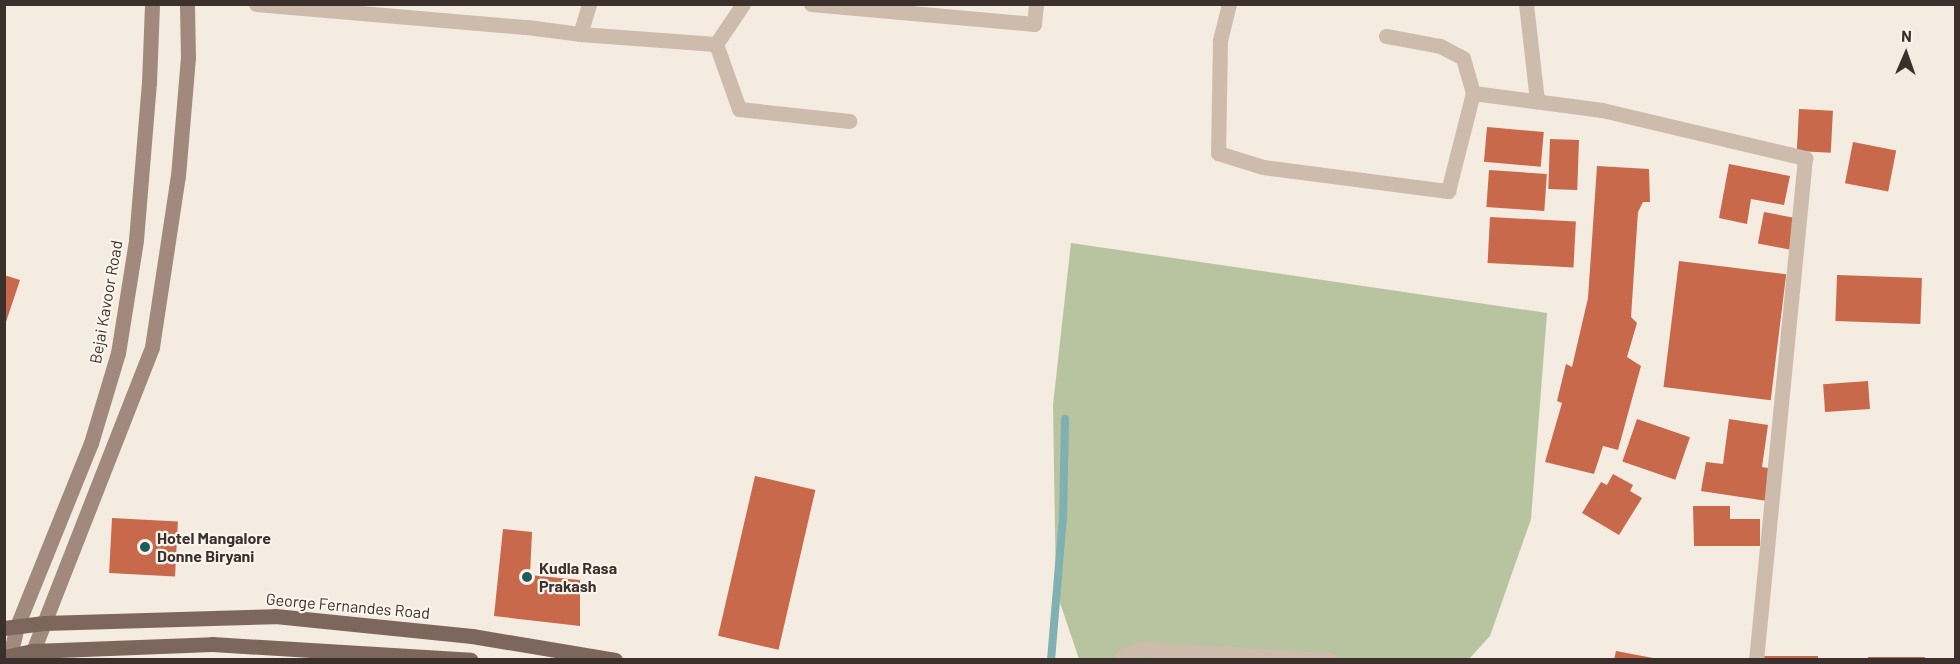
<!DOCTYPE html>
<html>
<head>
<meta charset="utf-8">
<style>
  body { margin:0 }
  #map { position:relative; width:1960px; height:664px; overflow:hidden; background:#f4ebe1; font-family:Barlow,sans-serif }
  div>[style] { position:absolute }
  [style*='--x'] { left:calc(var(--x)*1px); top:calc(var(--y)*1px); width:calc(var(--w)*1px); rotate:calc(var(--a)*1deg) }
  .green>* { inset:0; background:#b8c4a0 }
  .stream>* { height:8px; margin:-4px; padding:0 4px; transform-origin:4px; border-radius:4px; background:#7fb0b2 }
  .building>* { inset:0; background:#c8694b; transform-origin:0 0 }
  .street>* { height:15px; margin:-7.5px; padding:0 7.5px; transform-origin:7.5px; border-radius:7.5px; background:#cdbbac }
  .secondary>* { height:15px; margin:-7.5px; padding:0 7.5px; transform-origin:7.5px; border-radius:7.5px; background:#a18a7d }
  .primary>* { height:15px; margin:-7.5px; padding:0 7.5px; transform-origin:7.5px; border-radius:7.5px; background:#7d675c }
  .dots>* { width:16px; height:16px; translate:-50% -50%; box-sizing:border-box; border:3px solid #fbf5ee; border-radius:50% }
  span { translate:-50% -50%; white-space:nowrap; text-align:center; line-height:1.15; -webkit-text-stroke:4.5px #fbf5ee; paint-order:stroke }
  .street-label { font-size:16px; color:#3b302b }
  .poi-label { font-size:16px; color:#3b302b; font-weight:700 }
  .left { translate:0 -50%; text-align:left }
  .frame { position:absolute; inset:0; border:6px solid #3b302b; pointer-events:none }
  .north { position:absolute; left:1876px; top:24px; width:60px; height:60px; -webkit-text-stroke:4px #fbf5ee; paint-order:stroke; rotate:2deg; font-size:16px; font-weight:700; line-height:24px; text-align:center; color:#3b302b }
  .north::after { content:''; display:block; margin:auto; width:21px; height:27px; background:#3b302b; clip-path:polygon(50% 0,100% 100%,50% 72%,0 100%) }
</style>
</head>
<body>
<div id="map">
  <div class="green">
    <div style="clip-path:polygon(1071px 243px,1547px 313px,1531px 519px,1490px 636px,1469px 659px,1079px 659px,1056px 591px,1053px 405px)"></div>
  </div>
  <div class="stream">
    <div style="--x:1051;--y:660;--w:143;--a:-85.2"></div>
    <div style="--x:1063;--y:518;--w:99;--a:-88.8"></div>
  </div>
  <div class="building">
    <div style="left:1799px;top:109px;width:34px;height:42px;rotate:3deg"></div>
    <div style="left:1487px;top:127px;width:57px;height:35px;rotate:5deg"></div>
    <div style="left:1550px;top:139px;width:29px;height:50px;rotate:2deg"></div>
    <div style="left:1853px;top:142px;width:44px;height:42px;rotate:11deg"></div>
    <div style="clip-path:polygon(1729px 164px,1790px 176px,1784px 205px,1751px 199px,1747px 224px,1719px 218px)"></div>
    <div style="clip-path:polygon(1597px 166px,1649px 169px,1650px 202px,1643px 202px,1638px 212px,1631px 317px,1637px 323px,1627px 357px,1641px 366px,1618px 450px,1603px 446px,1594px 474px,1545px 462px,1562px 403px,1557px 401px,1566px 364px,1572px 367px,1588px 298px)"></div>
    <div style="left:1489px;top:170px;width:58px;height:37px;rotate:4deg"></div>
    <div style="left:1764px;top:212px;width:36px;height:32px;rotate:11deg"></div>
    <div style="left:1490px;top:217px;width:86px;height:46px;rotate:3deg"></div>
    <div style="left:1679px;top:261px;width:108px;height:127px;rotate:7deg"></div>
    <div style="clip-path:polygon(4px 275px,20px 280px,5px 325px,4px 325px)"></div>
    <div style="left:1837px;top:275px;width:85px;height:46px;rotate:2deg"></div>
    <div style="left:1868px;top:381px;width:28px;height:45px;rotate:86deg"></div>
    <div style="left:1637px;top:419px;width:56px;height:45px;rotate:19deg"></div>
    <div style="clip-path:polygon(1729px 419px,1768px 425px,1762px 467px,1779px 470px,1774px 502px,1701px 491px,1706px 462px,1723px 464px)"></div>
    <div style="clip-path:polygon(1613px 474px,1633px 485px,1630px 491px,1642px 498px,1619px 535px,1582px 513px,1601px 482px,1607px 485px)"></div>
    <div style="left:755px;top:476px;width:62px;height:164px;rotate:13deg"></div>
    <div style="clip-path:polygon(1693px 506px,1730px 506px,1730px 519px,1760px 519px,1760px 546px,1694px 546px)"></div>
    <div style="left:112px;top:518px;width:66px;height:55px;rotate:3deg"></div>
    <div style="clip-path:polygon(503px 529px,532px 532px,530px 575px,580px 580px,580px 626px,494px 616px)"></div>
    <div style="clip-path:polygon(1616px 651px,1653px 658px,1653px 660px,1614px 660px)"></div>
    <div style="left:1761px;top:656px;width:57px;height:4px"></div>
    <div style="left:1868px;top:657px;width:57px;height:3px"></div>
  </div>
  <div class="street">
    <div style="--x:256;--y:4;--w:272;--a:4.9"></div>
    <div style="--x:527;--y:27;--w:53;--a:7.5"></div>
    <div style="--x:580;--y:34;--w:136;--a:4.2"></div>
    <div style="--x:716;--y:44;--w:69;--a:70.5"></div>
    <div style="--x:739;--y:109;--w:111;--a:6.2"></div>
    <div style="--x:811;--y:4;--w:224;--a:5.1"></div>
    <div style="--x:1034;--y:24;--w:20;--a:-84"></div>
    <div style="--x:1229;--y:4;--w:38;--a:104"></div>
    <div style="--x:1220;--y:41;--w:112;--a:91"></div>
    <div style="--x:1218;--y:153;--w:47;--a:17.3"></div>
    <div style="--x:1263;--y:167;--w:187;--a:7.4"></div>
    <div style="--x:1448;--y:191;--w:101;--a:-75.7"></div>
    <div style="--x:1473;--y:93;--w:36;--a:-106"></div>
    <div style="--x:1463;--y:58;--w:26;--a:-152"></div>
    <div style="--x:1440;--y:46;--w:55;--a:-169.5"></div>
    <div style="--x:1526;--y:4;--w:98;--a:83.5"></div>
    <div style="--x:580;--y:34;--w:31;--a:-73"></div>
    <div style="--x:716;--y:44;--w:48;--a:-56"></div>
    <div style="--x:1473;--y:93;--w:130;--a:7.5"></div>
    <div style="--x:1602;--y:110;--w:209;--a:13.3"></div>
    <div style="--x:1805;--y:158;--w:504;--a:95.57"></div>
    <div style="--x:1121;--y:660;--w:6;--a:-59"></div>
    <div style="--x:1124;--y:655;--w:18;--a:-19"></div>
    <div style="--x:1141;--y:649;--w:189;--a:3.3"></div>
  </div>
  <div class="secondary">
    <div style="--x:33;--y:651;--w:326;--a:-68.6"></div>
    <div style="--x:152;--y:347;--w:173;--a:-81.4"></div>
    <div style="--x:178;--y:176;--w:118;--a:-85.2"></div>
    <div style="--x:188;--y:58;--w:54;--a:-91.1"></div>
    <div style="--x:10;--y:656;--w:31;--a:-77"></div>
    <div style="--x:17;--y:626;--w:197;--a:-68"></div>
    <div style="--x:91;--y:443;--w:94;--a:-73.3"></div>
    <div style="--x:118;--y:353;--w:114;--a:-80.9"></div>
    <div style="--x:136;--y:240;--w:158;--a:-85.3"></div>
    <div style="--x:149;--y:83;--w:79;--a:-87.8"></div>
  </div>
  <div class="primary">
    <div style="--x:4;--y:628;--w:40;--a:-7.1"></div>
    <div style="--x:44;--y:623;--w:231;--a:-1.7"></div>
    <div style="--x:275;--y:616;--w:198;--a:5.8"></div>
    <div style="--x:472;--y:636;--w:145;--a:9.5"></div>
    <div style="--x:4;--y:657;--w:30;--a:-12"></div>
    <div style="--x:33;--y:651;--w:179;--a:-2.2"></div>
    <div style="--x:212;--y:644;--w:259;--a:3.5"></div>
  </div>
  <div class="dots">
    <div style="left:145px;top:547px;background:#1f5a5e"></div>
    <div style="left:527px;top:577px;background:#1f5a5e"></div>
  </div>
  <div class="street-label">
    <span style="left:106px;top:302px;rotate:-80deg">Bejai Kavoor Road</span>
    <span style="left:348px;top:606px;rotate:5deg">George Fernandes Road</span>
  </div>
  <div class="poi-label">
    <span class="left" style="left:157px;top:547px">Hotel Mangalore<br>Donne Biryani</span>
    <span class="left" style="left:539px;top:577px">Kudla Rasa<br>Prakash</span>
  </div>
  <div class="frame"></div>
  <div class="north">N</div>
</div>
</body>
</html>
